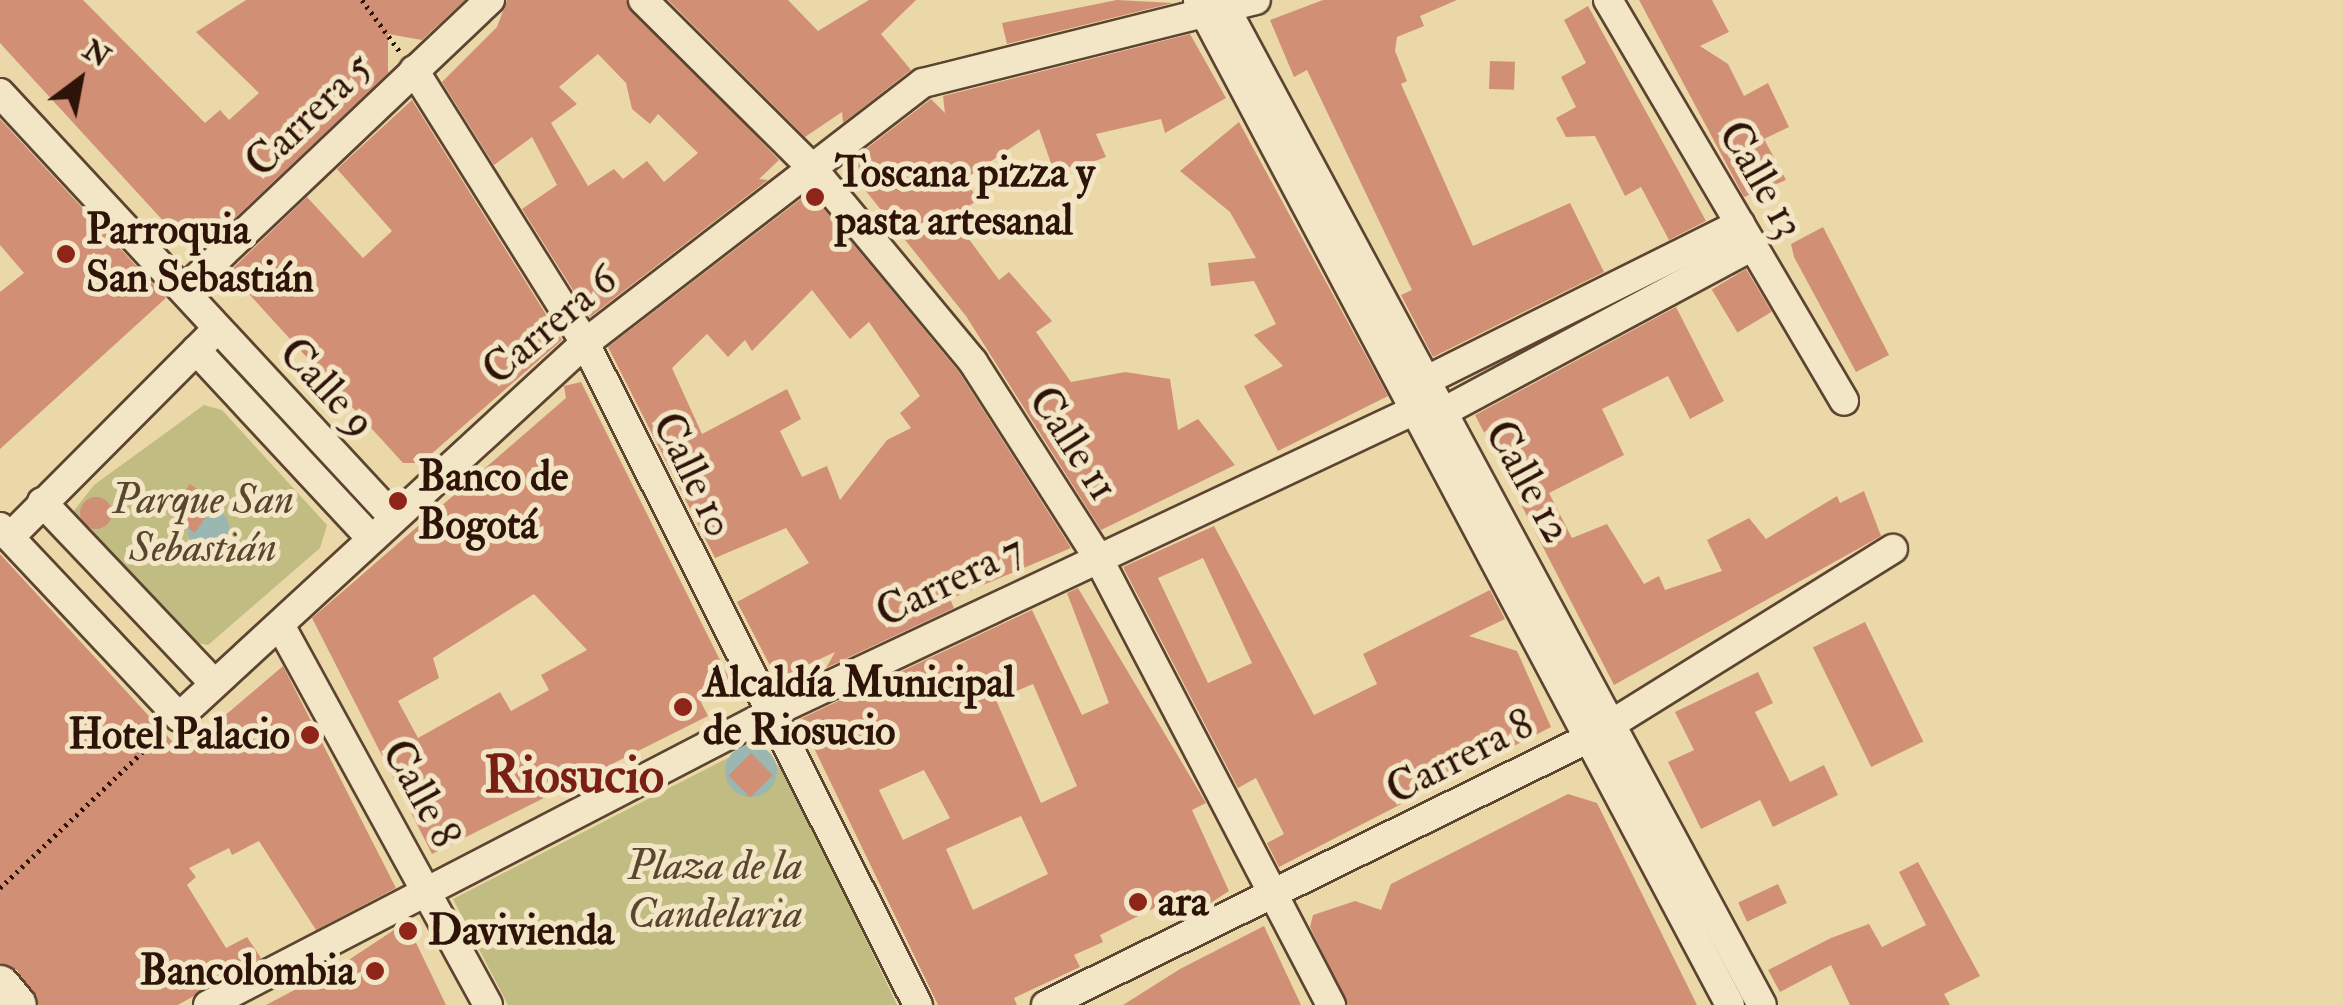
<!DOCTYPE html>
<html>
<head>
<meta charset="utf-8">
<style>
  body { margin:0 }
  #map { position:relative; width:2343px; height:1005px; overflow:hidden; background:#ebd8a9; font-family:"IM FELL Double Pica",serif }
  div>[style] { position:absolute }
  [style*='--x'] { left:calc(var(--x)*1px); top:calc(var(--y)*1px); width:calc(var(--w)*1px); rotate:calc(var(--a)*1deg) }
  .green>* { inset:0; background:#c0bc82 }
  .water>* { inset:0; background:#9ab8b1 }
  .round { border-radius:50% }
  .building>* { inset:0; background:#d19076; transform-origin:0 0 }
  .path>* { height:5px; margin-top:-2.5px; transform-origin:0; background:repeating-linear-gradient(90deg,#2e1308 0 2.5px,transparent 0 7.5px) }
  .roads { filter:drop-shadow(2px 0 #5d4430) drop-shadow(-2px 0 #5d4430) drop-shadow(0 2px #5d4430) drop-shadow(0 -2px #5d4430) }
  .street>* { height:28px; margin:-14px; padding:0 14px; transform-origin:14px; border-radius:14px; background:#f2e6c7 }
  .secondary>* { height:38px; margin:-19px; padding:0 19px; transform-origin:19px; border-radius:19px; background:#f2e6c7 }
  .dots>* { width:28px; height:28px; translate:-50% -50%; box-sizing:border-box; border:5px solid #f2e6c7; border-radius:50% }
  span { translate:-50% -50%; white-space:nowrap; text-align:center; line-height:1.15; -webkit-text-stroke:10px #f2e6c7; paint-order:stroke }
  .street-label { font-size:42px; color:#2e1308 }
  .poi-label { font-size:42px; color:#2e1308; font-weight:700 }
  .left { translate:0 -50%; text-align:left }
  .right { translate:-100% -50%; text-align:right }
  .park-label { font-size:42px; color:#5a462d; font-style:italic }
  .district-label { font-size:52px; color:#7a1f14; font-weight:700 }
  .north { position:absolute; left:30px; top:30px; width:100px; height:100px; -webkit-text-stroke:8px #f2e6c7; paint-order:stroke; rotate:32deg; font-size:28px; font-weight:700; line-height:40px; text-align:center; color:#2e1308 }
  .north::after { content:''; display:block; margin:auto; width:35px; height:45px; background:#2e1308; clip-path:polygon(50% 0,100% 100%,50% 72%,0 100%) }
</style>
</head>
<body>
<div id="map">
  <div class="green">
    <div style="clip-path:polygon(204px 405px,222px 410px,327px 525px,320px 548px,208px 645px,186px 641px,83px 537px,73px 512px,94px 485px)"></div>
    <div style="clip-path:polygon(755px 744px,788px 775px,897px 1005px,508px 1005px,453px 899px)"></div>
  </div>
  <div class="water">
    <div class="round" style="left:187px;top:507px;width:42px;height:42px"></div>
    <div class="round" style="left:725px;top:745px;width:52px;height:52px"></div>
  </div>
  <div class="building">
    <div style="clip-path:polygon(0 0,83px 0,205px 123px,220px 110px,229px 120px,259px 93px,196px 32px,246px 0,465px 0,422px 40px,388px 34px,388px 73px,218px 234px,214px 227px,189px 249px,0 43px)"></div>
    <div style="clip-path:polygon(evenodd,507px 0,626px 0,779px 160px,759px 179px,768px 180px,590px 317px,522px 209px,557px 185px,532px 137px,494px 165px,442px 82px,497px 27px,507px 0,598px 54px,626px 83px,632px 109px,650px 124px,658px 114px,698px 153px,664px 182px,647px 161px,623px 179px,614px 169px,588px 186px,551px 123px,577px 104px,559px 87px,598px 54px)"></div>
    <div style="clip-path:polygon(668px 0,788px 0,818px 31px,869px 0,916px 0,881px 34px,911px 70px,843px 123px,842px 112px,805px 137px)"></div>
    <div style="clip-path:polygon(1117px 0,1173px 3px,1007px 44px,1002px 23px)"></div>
    <div style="clip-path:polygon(1323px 0,1457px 0,1420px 16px,1424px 26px,1397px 37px,1395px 51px,1407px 81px,1401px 84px,1473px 246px,1570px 203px,1604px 272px,1433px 357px,1401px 295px,1412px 290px,1307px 70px,1294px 77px,1270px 20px)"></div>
    <div style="clip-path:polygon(1639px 0,1712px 0,1729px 32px,1700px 46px,1728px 64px,1744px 96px,1768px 83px,1789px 127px,1764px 139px,1786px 180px,1744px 197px)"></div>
    <div style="clip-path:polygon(1588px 6px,1706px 221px,1669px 240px,1641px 187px,1625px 196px,1595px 136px,1566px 137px,1556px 118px,1576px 107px,1561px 77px,1586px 63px,1564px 20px)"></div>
    <div style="clip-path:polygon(1190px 34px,1226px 98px,1165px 133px,1161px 119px,1096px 134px,1106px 157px,1081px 166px,1053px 169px,1039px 129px,963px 180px,979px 199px,969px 206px,976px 216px,960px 227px,999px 280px,1009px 272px,1052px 321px,1036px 332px,1071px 382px,1125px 372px,1170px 379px,1178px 430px,1198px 419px,1235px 465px,1101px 530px,966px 316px,845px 165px,931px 99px,945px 113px,943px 96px)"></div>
    <div style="left:1490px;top:61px;width:25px;height:28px;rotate:2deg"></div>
    <div style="clip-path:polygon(412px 100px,562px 340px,421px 463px,403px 463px,229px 272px,307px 197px,363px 258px,392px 231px,337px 169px)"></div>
    <div style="clip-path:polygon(0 119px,166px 298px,0 449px,0 292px,24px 273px,0 245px)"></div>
    <div style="clip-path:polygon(1239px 122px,1388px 396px,1278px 451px,1244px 386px,1283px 366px,1254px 335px,1276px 324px,1254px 281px,1211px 286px,1208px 263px,1256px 258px,1230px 212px,1180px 171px)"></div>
    <div style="clip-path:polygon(evenodd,810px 192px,959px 372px,1071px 548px,950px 599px,954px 608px,826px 668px,835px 652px,777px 679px,737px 602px,809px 563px,786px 528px,715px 558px,608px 347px,810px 192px,812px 290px,850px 339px,869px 322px,920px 396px,900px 413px,911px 428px,887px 440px,840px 500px,827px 466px,802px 477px,780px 431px,801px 419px,787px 389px,702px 434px,672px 368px,707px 334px,728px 357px,745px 340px,752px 351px,812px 290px)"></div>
    <div style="clip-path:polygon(1823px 227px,1889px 355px,1856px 372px,1794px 257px,1791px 244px)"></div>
    <div style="left:1746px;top:269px;width:50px;height:40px;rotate:59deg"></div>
    <div style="clip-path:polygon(1676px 307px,1724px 401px,1690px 419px,1668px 376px,1602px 409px,1624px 455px,1549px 493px,1572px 538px,1607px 524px,1644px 584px,1659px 576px,1665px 590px,1722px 571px,1707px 540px,1749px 518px,1766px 539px,1837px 496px,1840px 503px,1864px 491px,1881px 536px,1614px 685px,1475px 415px)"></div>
    <div style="clip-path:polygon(evenodd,581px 382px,732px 684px,701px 702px,708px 716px,432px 854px,312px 618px,566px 398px,564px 386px,581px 382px,534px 594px,587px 650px,541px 675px,549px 690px,511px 711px,500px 692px,418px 738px,398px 701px,439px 678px,433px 658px,534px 594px)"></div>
    <div style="left:190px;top:484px;width:32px;height:37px;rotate:35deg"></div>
    <div class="round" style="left:80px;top:497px;width:32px;height:32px"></div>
    <div style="clip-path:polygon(evenodd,1214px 526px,1314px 715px,1377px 684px,1363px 654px,1490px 590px,1505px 619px,1469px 636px,1517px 651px,1551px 727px,1279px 867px,1267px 843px,1284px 834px,1256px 778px,1238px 788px,1123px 567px,1214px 526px,1203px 558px,1252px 663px,1208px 683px,1158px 578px,1203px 558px)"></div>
    <div style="clip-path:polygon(0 554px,182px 752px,283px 666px,396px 888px,316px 930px,259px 841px,232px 855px,229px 848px,189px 868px,196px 877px,187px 885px,226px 948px,247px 937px,261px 958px,178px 1005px,39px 1005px,17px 970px,0 963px)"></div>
    <div style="clip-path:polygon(evenodd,1078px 588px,1206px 803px,1192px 810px,1229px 891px,1198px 911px,1189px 891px,1100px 935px,1103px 942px,1074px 955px,1080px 967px,1014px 998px,1017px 1005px,938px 1005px,800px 719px,1032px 610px,1082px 715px,1109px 703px,1067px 593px,1078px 588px,1033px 684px,1077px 786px,1041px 803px,996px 700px,1033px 684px,1078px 588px,924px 770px,950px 818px,903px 840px,879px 790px,924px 770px,1078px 588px,1021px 816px,1048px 874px,973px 910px,946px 849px,1021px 816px)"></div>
    <div style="left:1865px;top:622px;width:133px;height:58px;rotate:64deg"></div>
    <div style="clip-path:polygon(1758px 672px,1773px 703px,1755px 712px,1790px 782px,1824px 765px,1838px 795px,1773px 827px,1760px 800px,1701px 829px,1668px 762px,1694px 750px,1675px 712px)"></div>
    <div style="left:751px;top:753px;width:31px;height:32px;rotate:45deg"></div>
    <div style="clip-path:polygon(1568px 794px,1597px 803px,1697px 1005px,1348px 1005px,1310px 927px,1313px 915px,1355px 901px,1381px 910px,1391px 884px)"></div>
    <div style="clip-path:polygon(1918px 862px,1980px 976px,1944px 994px,1950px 1005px,1850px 1005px,1831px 965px,1780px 992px,1768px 970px,1831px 938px,1869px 924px,1882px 947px,1926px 925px,1899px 872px)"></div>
    <div style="left:1778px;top:884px;width:21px;height:44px;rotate:65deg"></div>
    <div style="clip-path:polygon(406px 922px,446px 1005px,266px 1005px,338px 967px)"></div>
    <div style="clip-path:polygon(1264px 926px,1301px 1005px,1123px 1005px,1180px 969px)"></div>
  </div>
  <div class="path">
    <div style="--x:362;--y:0;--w:64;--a:53.8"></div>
    <div style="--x:0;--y:888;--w:221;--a:-43.7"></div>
  </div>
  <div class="roads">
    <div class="street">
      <div style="--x:643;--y:0;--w:238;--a:44.8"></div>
      <div style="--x:812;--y:168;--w:252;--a:50.3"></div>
      <div style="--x:973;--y:362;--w:228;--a:57.4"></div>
      <div style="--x:1096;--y:554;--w:509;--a:62.48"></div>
      <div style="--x:1221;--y:0;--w:1141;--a:61.71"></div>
      <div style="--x:1608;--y:0;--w:465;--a:59.5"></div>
      <div style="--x:1198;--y:1;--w:1136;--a:62.08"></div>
      <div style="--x:414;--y:70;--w:322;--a:57.9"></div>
      <div style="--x:585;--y:343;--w:741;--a:63.3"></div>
      <div style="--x:0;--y:93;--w:578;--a:47.17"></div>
      <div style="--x:184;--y:290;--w:422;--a:-43.5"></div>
      <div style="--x:196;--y:350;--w:255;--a:47.1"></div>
      <div style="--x:1421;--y:395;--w:16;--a:-68"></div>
      <div style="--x:1427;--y:380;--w:350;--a:-26.5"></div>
      <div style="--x:42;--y:502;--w:250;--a:46.5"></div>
      <div style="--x:0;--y:527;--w:261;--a:46.7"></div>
      <div style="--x:179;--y:717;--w:552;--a:-42.65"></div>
      <div style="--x:585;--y:343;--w:426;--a:-37.6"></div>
      <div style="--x:923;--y:83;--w:343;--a:-14"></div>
      <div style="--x:10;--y:537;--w:293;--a:-45.1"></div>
      <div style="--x:280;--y:625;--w:433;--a:61.3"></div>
      <div style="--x:208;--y:1005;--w:628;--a:-27.42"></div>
      <div style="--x:765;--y:716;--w:718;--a:-25.21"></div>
      <div style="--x:1415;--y:410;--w:28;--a:4"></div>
      <div style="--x:1443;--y:412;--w:352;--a:-28.2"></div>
      <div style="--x:1046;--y:1005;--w:605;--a:-26.18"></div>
      <div style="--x:1589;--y:738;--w:358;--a:-31.9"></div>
    </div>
    <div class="secondary">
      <div style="--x:0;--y:985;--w:26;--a:50"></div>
    </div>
  </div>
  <div class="dots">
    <div style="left:815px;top:197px;background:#8f2418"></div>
    <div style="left:66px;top:254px;background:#8f2418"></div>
    <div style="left:398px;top:501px;background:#8f2418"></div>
    <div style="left:683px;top:707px;background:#8f2418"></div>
    <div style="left:310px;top:735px;background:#8f2418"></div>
    <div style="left:1138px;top:902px;background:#8f2418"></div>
    <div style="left:408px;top:931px;background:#8f2418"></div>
    <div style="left:375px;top:971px;background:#8f2418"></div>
  </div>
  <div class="street-label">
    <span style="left:309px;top:115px;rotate:-44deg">Carrera 5</span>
    <span style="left:1761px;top:180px;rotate:60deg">Calle 13</span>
    <span style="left:550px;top:325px;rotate:-40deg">Carrera 6</span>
    <span style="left:327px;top:388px;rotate:47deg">Calle 9</span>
    <span style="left:1073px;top:444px;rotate:57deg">Calle 11</span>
    <span style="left:693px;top:475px;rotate:64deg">Calle 10</span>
    <span style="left:1528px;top:482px;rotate:61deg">Calle 12</span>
    <span style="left:950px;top:581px;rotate:-26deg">Carrera 7</span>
    <span style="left:1460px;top:757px;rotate:-27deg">Carrera 8</span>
    <span style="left:421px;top:794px;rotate:61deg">Calle 8</span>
  </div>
  <div class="poi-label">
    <span class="left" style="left:835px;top:197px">Toscana pizza y<br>pasta artesanal</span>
    <span class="left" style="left:86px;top:254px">Parroquia<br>San Sebastián</span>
    <span class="left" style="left:418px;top:501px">Banco de<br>Bogotá</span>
    <span class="left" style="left:703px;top:707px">Alcaldía Municipal<br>de Riosucio</span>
    <span class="right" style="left:290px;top:735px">Hotel Palacio</span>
    <span class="left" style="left:1158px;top:902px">ara</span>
    <span class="left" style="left:428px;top:931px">Davivienda</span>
    <span class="right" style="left:355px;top:971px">Bancolombia</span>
  </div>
  <div class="park-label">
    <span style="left:203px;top:524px">Parque San<br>Sebastián</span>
    <span style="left:715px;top:890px">Plaza de la<br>Candelaria</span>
  </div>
  <div class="district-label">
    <span style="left:574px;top:776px">Riosucio</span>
  </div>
  <div class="north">N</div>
</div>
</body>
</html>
